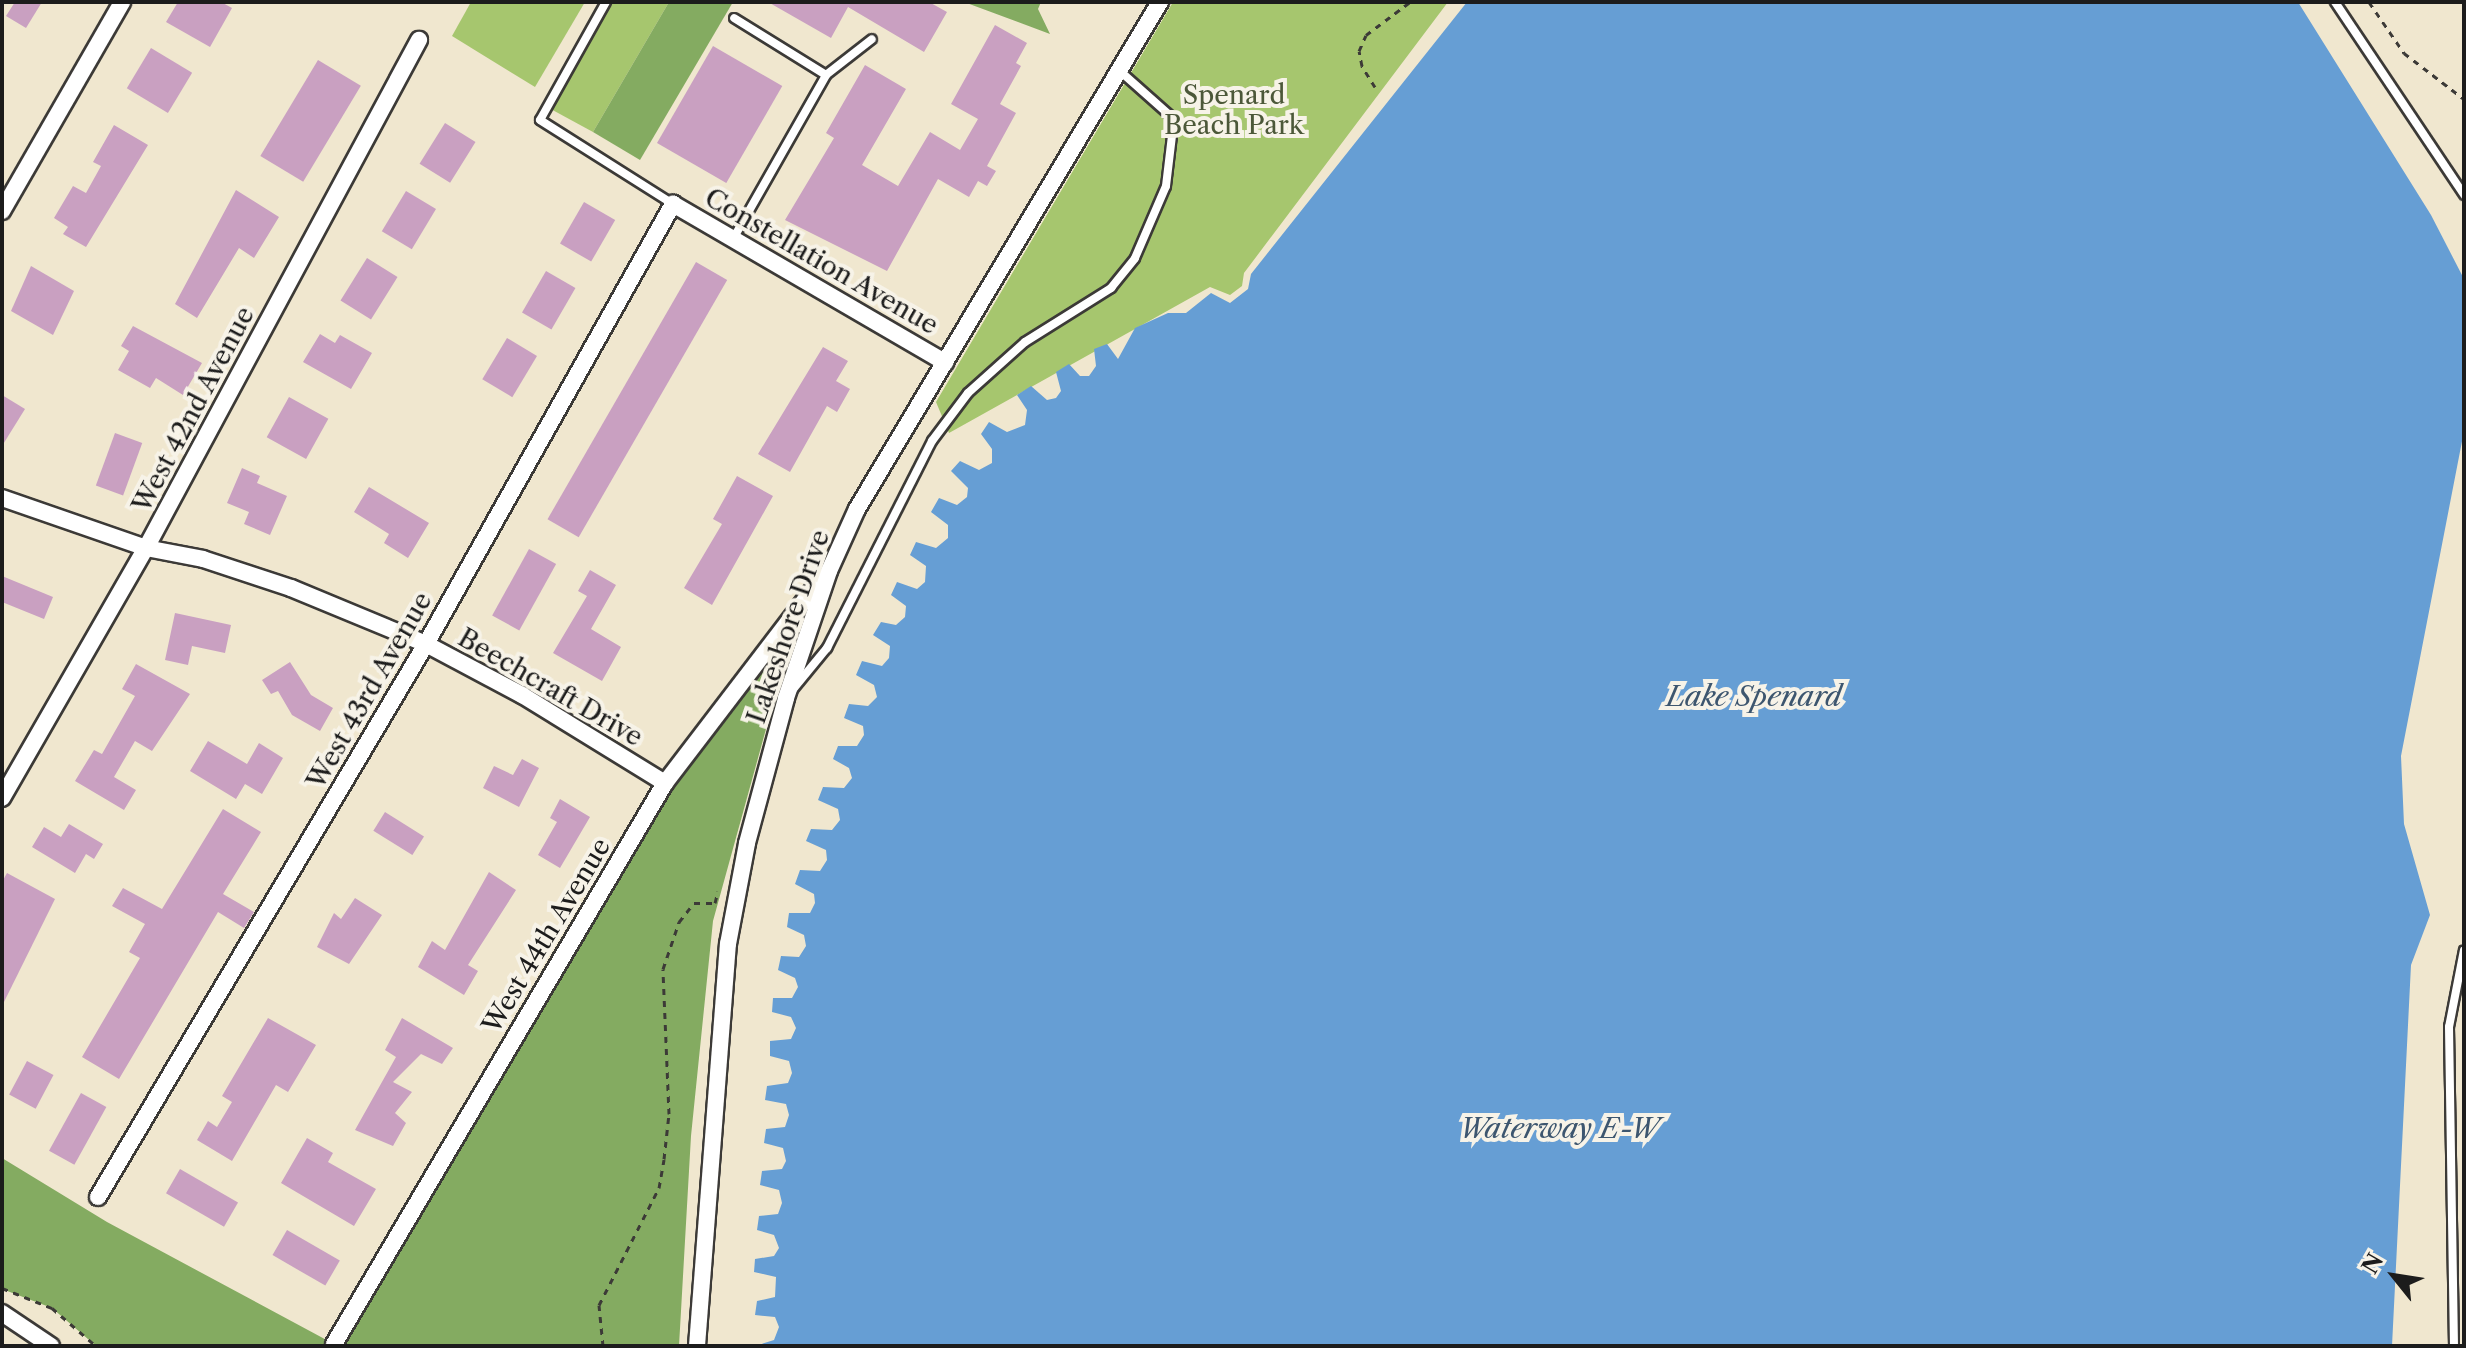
<!DOCTYPE html>
<html>
<head>
<meta charset="utf-8">
<style>
  body { margin:0 }
  #map { position:relative; width:2466px; height:1348px; overflow:hidden; background:#f0e7cf; font-family:"Libre Caslon Text",serif }
  div>[style] { position:absolute }
  [style*='--x'] { left:calc(var(--x)*1px); top:calc(var(--y)*1px); width:calc(var(--w)*1px); rotate:calc(var(--a)*1deg) }
  .green>* { inset:0; background:#a6c66e }
  .forest>* { inset:0; background:#84ab61 }
  .water>* { inset:0; background:#669ed4 }
  .building>* { inset:0; background:#c9a0c1; transform-origin:0 0 }
  .path>* { height:3px; margin-top:-1.5px; transform-origin:0; background:repeating-linear-gradient(90deg,#3c3a37 0 6px,transparent 0 12px) }
  .roads { filter:drop-shadow(2px 0 #3c3a37) drop-shadow(-2px 0 #3c3a37) drop-shadow(0 2px #3c3a37) drop-shadow(0 -2px #3c3a37) }
  .service>* { height:8px; margin:-4px; padding:0 4px; transform-origin:4px; border-radius:4px; background:#fff }
  .minor>* { height:16px; margin:-8px; padding:0 8px; transform-origin:8px; border-radius:8px; background:#fff }
  span { translate:-50% -50%; white-space:nowrap; text-align:center; line-height:1.15; -webkit-text-stroke:8px #f7f3e8; paint-order:stroke }
  .park-label { font-size:26px; color:#4c5839 }
  .street-label { font-size:26px; color:#1c1c1c }
  .water-label { font-size:28px; color:#3d566f; font-style:italic }
  .frame { position:absolute; inset:0; border:4px solid #1c1c1c; pointer-events:none }
  .north { position:absolute; left:2354px; top:1236px; width:80px; height:80px; -webkit-text-stroke:6px #f7f3e8; paint-order:stroke; rotate:300deg; font-size:22px; font-weight:700; line-height:32px; text-align:center; color:#1c1c1c }
  .north::after { content:''; display:block; margin:auto; width:28px; height:36px; background:#1c1c1c; clip-path:polygon(50% 0,100% 100%,50% 72%,0 100%) }
</style>
</head>
<body>
<div id="map">
  <div class="green">
    <div style="clip-path:polygon(471px 2px,585px 2px,535px 87px,452px 36px)"></div>
    <div style="clip-path:polygon(609px 2px,669px 2px,593px 132px,547px 107px)"></div>
    <div style="clip-path:polygon(1173px 2px,1448px 2px,1244px 273px,1242px 286px,1230px 295px,1210px 287px,949px 433px,936px 402px)"></div>
  </div>
  <div class="forest">
    <div style="clip-path:polygon(669px 2px,733px 2px,640px 160px,593px 132px)"></div>
    <div style="clip-path:polygon(964px 2px,1041px 2px,1038px 9px,1050px 34px)"></div>
    <div style="clip-path:polygon(776px 652px,787px 653px,713px 921px,691px 1136px,679px 1346px,96px 1346px,52px 1308px,2px 1289px,2px 1158px,107px 1222px,334px 1344px,665px 783px)"></div>
  </div>
  <div class="water">
    <div style="clip-path:polygon(1467px 2px,2298px 2px,2431px 215px,2464px 279px,2464px 431px,2401px 756px,2404px 824px,2430px 915px,2411px 965px,2392px 1346px,755px 1346px,774px 1340px,779px 1327px,775px 1317px,755px 1315px,757px 1301px,775px 1297px,776px 1277px,754px 1272px,755px 1259px,774px 1256px,779px 1248px,774px 1235px,757px 1230px,759px 1216px,778px 1214px,782px 1203px,779px 1190px,760px 1185px,762px 1171px,782px 1169px,786px 1161px,783px 1148px,764px 1143px,766px 1129px,785px 1127px,789px 1115px,786px 1104px,765px 1100px,767px 1086px,788px 1083px,792px 1073px,789px 1061px,770px 1056px,770px 1041px,791px 1039px,796px 1028px,791px 1017px,772px 1012px,773px 998px,792px 998px,798px 987px,795px 978px,778px 970px,781px 956px,799px 957px,806px 946px,804px 935px,787px 927px,789px 913px,810px 913px,815px 903px,814px 894px,795px 884px,800px 870px,820px 871px,827px 860px,826px 850px,806px 841px,811px 829px,832px 830px,840px 820px,838px 809px,818px 800px,823px 787px,844px 788px,852px 778px,849px 768px,833px 759px,838px 746px,857px 746px,864px 735px,863px 726px,844px 718px,849px 704px,868px 706px,877px 697px,874px 685px,856px 675px,862px 661px,882px 666px,889px 658px,890px 646px,873px 635px,881px 622px,896px 625px,905px 617px,906px 606px,891px 595px,897px 582px,917px 589px,925px 582px,926px 566px,910px 555px,916px 542px,936px 548px,948px 538px,948px 525px,931px 512px,939px 498px,957px 505px,967px 497px,968px 488px,951px 471px,960px 461px,979px 470px,992px 463px,992px 449px,981px 434px,989px 422px,1007px 432px,1025px 425px,1027px 410px,1017px 395px,1031px 386px,1047px 400px,1056px 398px,1061px 391px,1056px 372px,1069px 364px,1080px 376px,1089px 376px,1096px 366px,1094px 349px,1107px 344px,1118px 359px,1135px 328px,1168px 313px,1186px 313px,1211px 293px,1230px 303px,1248px 289px,1251px 274px)"></div>
  </div>
  <div class="building">
    <div style="clip-path:polygon(15px 2px,42px 2px,26px 28px,6px 16px)"></div>
    <div style="clip-path:polygon(178px 2px,221px 2px,232px 8px,210px 47px,166px 22px)"></div>
    <div style="clip-path:polygon(768px 2px,929px 2px,947px 12px,924px 52px,848px 7px,831px 38px)"></div>
    <div style="clip-path:polygon(995px 25px,1027px 43px,1016px 63px,1021px 66px,1000px 104px,1016px 113px,987px 166px,996px 171px,987px 186px,978px 181px,969px 197px,938px 179px,887px 271px,785px 220px,834px 138px,826px 133px,865px 65px,906px 89px,862px 165px,898px 186px,930px 132px,960px 150px,978px 119px,951px 104px)"></div>
    <div style="left:713px;top:46px;width:80px;height:112px;rotate:30deg"></div>
    <div style="left:151px;top:48px;width:48px;height:47px;rotate:31deg"></div>
    <div style="left:318px;top:60px;width:50px;height:112px;rotate:31deg"></div>
    <div style="left:445px;top:123px;width:36px;height:48px;rotate:32deg"></div>
    <div style="clip-path:polygon(114px 125px,148px 145px,86px 247px,63px 234px,68px 227px,54px 218px,73px 186px,86px 193px,101px 166px,93px 162px)"></div>
    <div style="clip-path:polygon(236px 190px,279px 217px,254px 258px,239px 248px,197px 318px,175px 304px)"></div>
    <div style="left:406px;top:191px;width:35px;height:47px;rotate:31deg"></div>
    <div style="left:584px;top:202px;width:36px;height:48px;rotate:30deg"></div>
    <div style="left:367px;top:258px;width:36px;height:50px;rotate:32deg"></div>
    <div style="left:696px;top:262px;width:36px;height:297px;rotate:30deg"></div>
    <div style="clip-path:polygon(31px 266px,74px 291px,53px 335px,11px 311px)"></div>
    <div style="left:546px;top:271px;width:34px;height:48px;rotate:30deg"></div>
    <div style="clip-path:polygon(133px 326px,202px 363px,183px 395px,156px 378px,150px 388px,118px 370px,129px 351px,121px 346px)"></div>
    <div style="clip-path:polygon(320px 334px,335px 343px,340px 335px,372px 353px,351px 389px,303px 362px)"></div>
    <div style="left:507px;top:338px;width:35px;height:48px;rotate:31deg"></div>
    <div style="clip-path:polygon(823px 347px,848px 361px,836px 381px,850px 389px,837px 412px,827px 406px,790px 472px,758px 454px)"></div>
    <div style="clip-path:polygon(2px 395px,25px 409px,2px 446px)"></div>
    <div style="left:289px;top:397px;width:45px;height:46px;rotate:29deg"></div>
    <div style="left:115px;top:433px;width:29px;height:56px;rotate:20deg"></div>
    <div style="clip-path:polygon(242px 468px,260px 476px,257px 483px,287px 496px,270px 535px,244px 524px,249px 512px,227px 503px)"></div>
    <div style="clip-path:polygon(737px 476px,773px 496px,712px 605px,684px 588px,722px 524px,713px 519px)"></div>
    <div style="clip-path:polygon(369px 487px,429px 523px,408px 558px,384px 543px,389px 534px,354px 512px)"></div>
    <div style="left:529px;top:549px;width:31px;height:76px;rotate:29deg"></div>
    <div style="clip-path:polygon(590px 570px,616px 585px,591px 629px,621px 647px,602px 681px,553px 653px,587px 596px,578px 591px)"></div>
    <div style="clip-path:polygon(2px 576px,53px 597px,44px 619px,2px 602px)"></div>
    <div style="clip-path:polygon(175px 613px,231px 625px,225px 653px,192px 646px,188px 665px,165px 660px)"></div>
    <div style="clip-path:polygon(290px 662px,311px 695px,333px 708px,320px 731px,292px 715px,278px 691px,271px 694px,262px 680px)"></div>
    <div style="clip-path:polygon(136px 664px,190px 694px,152px 751px,135px 741px,114px 777px,136px 790px,124px 810px,75px 781px,94px 750px,102px 754px,135px 696px,122px 689px)"></div>
    <div style="clip-path:polygon(208px 741px,247px 764px,259px 743px,283px 758px,262px 794px,245px 784px,236px 799px,190px 771px)"></div>
    <div style="clip-path:polygon(522px 759px,539px 768px,519px 807px,483px 788px,494px 766px,513px 775px)"></div>
    <div style="clip-path:polygon(560px 799px,590px 817px,560px 868px,538px 855px,557px 822px,550px 818px)"></div>
    <div style="clip-path:polygon(223px 809px,261px 832px,223px 894px,254px 912px,244px 928px,218px 912px,119px 1079px,82px 1057px,140px 958px,129px 952px,145px 924px,112px 906px,123px 888px,162px 909px)"></div>
    <div style="left:385px;top:812px;width:46px;height:22px;rotate:32deg"></div>
    <div style="clip-path:polygon(69px 824px,103px 844px,94px 859px,86px 854px,75px 873px,32px 847px,44px 827px,61px 837px)"></div>
    <div style="clip-path:polygon(489px 872px,516px 890px,468px 965px,478px 971px,464px 995px,418px 967px,432px 941px,445px 950px)"></div>
    <div style="clip-path:polygon(7px 873px,55px 899px,2px 1006px,2px 882px)"></div>
    <div style="clip-path:polygon(355px 898px,382px 915px,349px 964px,317px 947px,334px 913px,341px 919px)"></div>
    <div style="clip-path:polygon(268px 1018px,316px 1045px,288px 1092px,276px 1085px,232px 1161px,197px 1140px,208px 1121px,217px 1127px,232px 1102px,222px 1096px)"></div>
    <div style="clip-path:polygon(402px 1018px,453px 1048px,442px 1064px,421px 1054px,393px 1082px,412px 1092px,395px 1113px,406px 1123px,393px 1146px,355px 1130px,396px 1057px,385px 1050px)"></div>
    <div style="left:27px;top:1061px;width:30px;height:38px;rotate:28deg"></div>
    <div style="left:81px;top:1093px;width:29px;height:66px;rotate:29deg"></div>
    <div style="clip-path:polygon(307px 1138px,333px 1153px,328px 1162px,376px 1189px,354px 1226px,281px 1183px)"></div>
    <div style="left:180px;top:1169px;width:67px;height:28px;rotate:30deg"></div>
    <div style="left:287px;top:1230px;width:61px;height:29px;rotate:30deg"></div>
  </div>
  <div class="path">
    <div style="--x:2369;--y:2;--w:62;--a:55.5"></div>
    <div style="--x:2404;--y:53;--w:76;--a:37.5"></div>
    <div style="--x:1375;--y:87;--w:25;--a:-122"></div>
    <div style="--x:1362;--y:66;--w:15;--a:-101"></div>
    <div style="--x:1359;--y:51;--w:17;--a:-66"></div>
    <div style="--x:1366;--y:35;--w:55;--a:-36.9"></div>
    <div style="--x:2;--y:1288;--w:54;--a:21.8"></div>
    <div style="--x:52;--y:1308;--w:58;--a:40.8"></div>
    <div style="--x:603;--y:1346;--w:41;--a:-95.6"></div>
    <div style="--x:599;--y:1305;--w:131;--a:-62.9"></div>
    <div style="--x:659;--y:1188;--w:29;--a:-80"></div>
    <div style="--x:664;--y:1159;--w:45;--a:-83.7"></div>
    <div style="--x:669;--y:1114;--w:145;--a:-92.4"></div>
    <div style="--x:663;--y:969;--w:50;--a:-71.2"></div>
    <div style="--x:679;--y:922;--w:24;--a:-52"></div>
    <div style="--x:694;--y:903;--w:21;--a:0"></div>
    <div style="--x:715;--y:903;--w:12;--a:-76"></div>
  </div>
  <div class="roads">
    <div class="service">
      <div style="--x:606;--y:2;--w:135;--a:119.2"></div>
      <div style="--x:540;--y:120;--w:157;--a:32.3"></div>
      <div style="--x:2335;--y:2;--w:232;--a:56.2"></div>
      <div style="--x:826;--y:75;--w:58;--a:-38"></div>
      <div style="--x:733;--y:239;--w:189;--a:-60.4"></div>
      <div style="--x:826;--y:75;--w:108;--a:-148.2"></div>
      <div style="--x:794;--y:688;--w:52;--a:-50.5"></div>
      <div style="--x:827;--y:648;--w:232;--a:-63.1"></div>
      <div style="--x:932;--y:441;--w:60;--a:-53.1"></div>
      <div style="--x:968;--y:393;--w:76;--a:-41.8"></div>
      <div style="--x:1025;--y:342;--w:102;--a:-32.1"></div>
      <div style="--x:1111;--y:288;--w:38;--a:-51"></div>
      <div style="--x:1135;--y:258;--w:78;--a:-66.7"></div>
      <div style="--x:1166;--y:186;--w:67;--a:-83.2"></div>
      <div style="--x:1174;--y:119;--w:72;--a:-138.4"></div>
      <div style="--x:2454;--y:1346;--w:319;--a:-90.9"></div>
      <div style="--x:2449;--y:1027;--w:78;--a:-79"></div>
    </div>
    <div class="minor">
      <div style="--x:2;--y:211;--w:241;--a:-60.1"></div>
      <div style="--x:2;--y:498;--w:152;--a:19.1"></div>
      <div style="--x:146;--y:548;--w:58;--a:10.9"></div>
      <div style="--x:203;--y:559;--w:93;--a:18.2"></div>
      <div style="--x:291;--y:588;--w:146;--a:22.5"></div>
      <div style="--x:426;--y:644;--w:109;--a:28"></div>
      <div style="--x:522;--y:695;--w:168;--a:31.6"></div>
      <div style="--x:2;--y:798;--w:289;--a:-60.1"></div>
      <div style="--x:146;--y:548;--w:577;--a:-61.75"></div>
      <div style="--x:98;--y:1197;--w:643;--a:-59.33"></div>
      <div style="--x:426;--y:644;--w:505;--a:-60.69"></div>
      <div style="--x:673;--y:204;--w:315;--a:30.2"></div>
      <div style="--x:2;--y:1313;--w:59;--a:34"></div>
      <div style="--x:334;--y:1344;--w:651;--a:-59.46"></div>
      <div style="--x:665;--y:783;--w:258;--a:-52.6"></div>
      <div style="--x:697;--y:1346;--w:403;--a:-85.6"></div>
      <div style="--x:728;--y:944;--w:103;--a:-79.3"></div>
      <div style="--x:747;--y:843;--w:150;--a:-74.9"></div>
      <div style="--x:786;--y:698;--w:134;--a:-71.3"></div>
      <div style="--x:829;--y:571;--w:68;--a:-65.7"></div>
      <div style="--x:857;--y:509;--w:591;--a:-59.14"></div>
    </div>
  </div>
  <div class="park-label">
    <span style="left:1234px;top:111px">Spenard<br>Beach Park</span>
  </div>
  <div class="street-label">
    <span style="left:821px;top:262px;rotate:30deg">Constellation Avenue</span>
    <span style="left:194px;top:410px;rotate:-62deg">West 42nd Avenue</span>
    <span style="left:789px;top:627px;rotate:-71deg">Lakeshore Drive</span>
    <span style="left:550px;top:688px;rotate:30deg">Beechcraft Drive</span>
    <span style="left:370px;top:691px;rotate:-60deg">West 43rd Avenue</span>
    <span style="left:547px;top:936px;rotate:-59deg">West 44th Avenue</span>
  </div>
  <div class="water-label">
    <span style="left:1754px;top:696px">Lake Spenard</span>
    <span style="left:1559px;top:1128px">Waterway E-W</span>
  </div>
  <div class="frame"></div>
  <div class="north">N</div>
</div>
</body>
</html>
